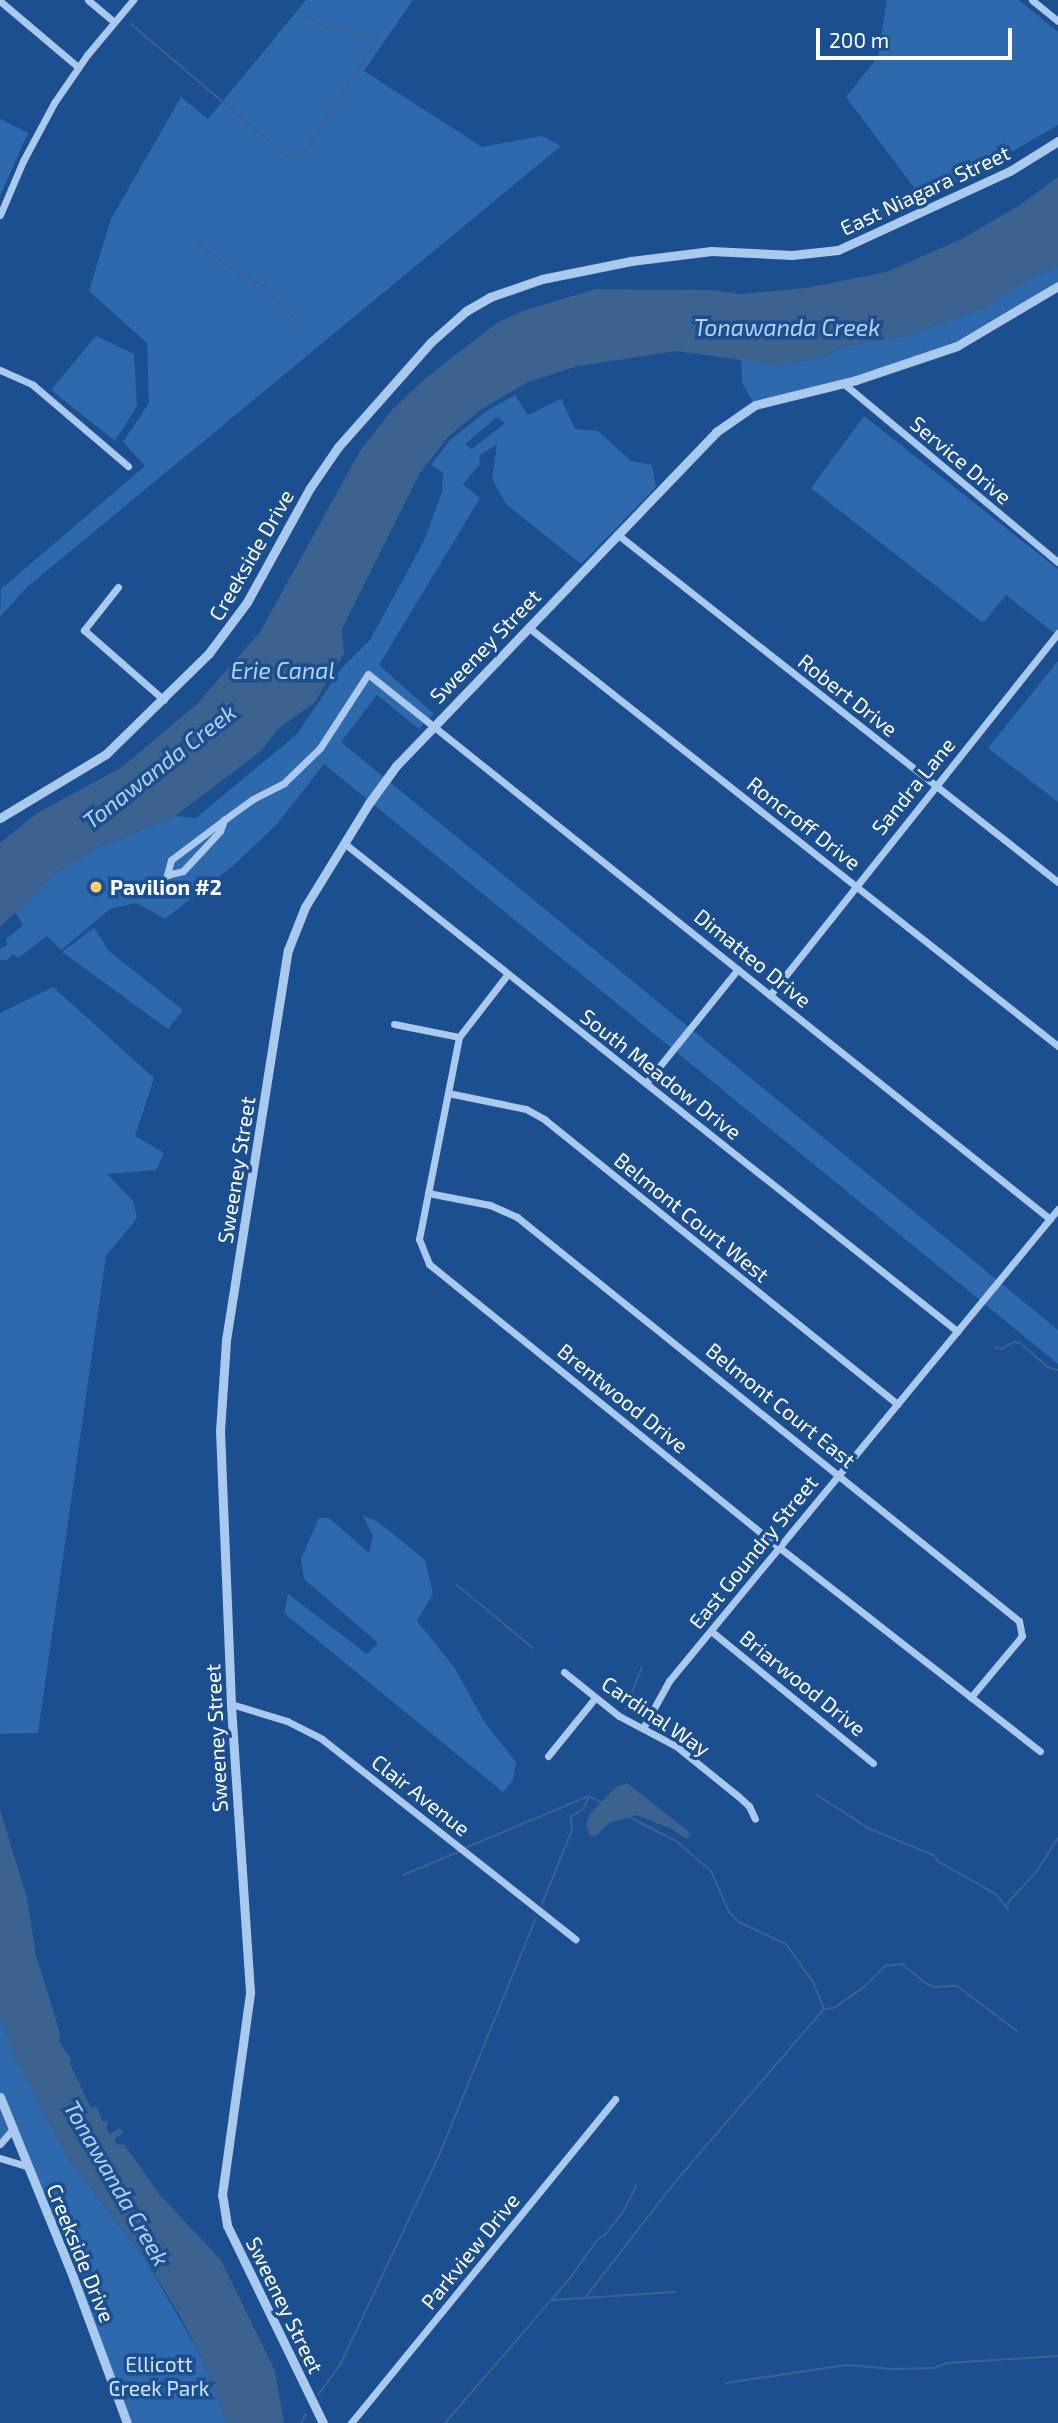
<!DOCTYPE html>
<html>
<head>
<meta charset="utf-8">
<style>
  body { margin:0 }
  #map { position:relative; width:1058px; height:2423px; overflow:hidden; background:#1b4f8f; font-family:"Exo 2",sans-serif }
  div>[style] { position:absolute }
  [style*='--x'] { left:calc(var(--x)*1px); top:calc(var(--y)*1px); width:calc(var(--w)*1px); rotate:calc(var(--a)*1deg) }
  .green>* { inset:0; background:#2e69ad }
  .water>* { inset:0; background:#3c6290 }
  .stream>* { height:2px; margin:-1px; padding:0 1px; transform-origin:1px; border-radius:1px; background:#3c6290 }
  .minor>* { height:7px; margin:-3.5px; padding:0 3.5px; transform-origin:3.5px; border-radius:3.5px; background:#a9c9ee }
  .tertiary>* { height:9px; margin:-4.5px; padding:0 4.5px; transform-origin:4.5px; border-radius:4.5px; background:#a9c9ee }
  .dots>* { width:19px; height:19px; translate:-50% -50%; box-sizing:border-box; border:4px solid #1b4f8f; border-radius:50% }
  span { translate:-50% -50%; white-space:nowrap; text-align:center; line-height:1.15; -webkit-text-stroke:7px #1b4f8f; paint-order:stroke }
  .street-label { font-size:21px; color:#fff }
  .poi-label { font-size:21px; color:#fff; font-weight:700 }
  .left { translate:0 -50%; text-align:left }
  .park-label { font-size:21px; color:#cfe3fa }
  .water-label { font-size:23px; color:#b5d3f5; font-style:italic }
  .scale { position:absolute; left:816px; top:28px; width:196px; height:32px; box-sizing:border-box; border:4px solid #fff; border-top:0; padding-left:9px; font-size:21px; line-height:24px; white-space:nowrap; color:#fff; -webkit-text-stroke:5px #1b4f8f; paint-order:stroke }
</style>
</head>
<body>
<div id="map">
  <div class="green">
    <div style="clip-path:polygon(306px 0,413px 0,364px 71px,482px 147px,542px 136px,561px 146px,27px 587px,0 617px,1px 589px,145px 466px,123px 442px,149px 403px,147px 343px,89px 291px,111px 219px,181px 97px,208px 119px)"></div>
    <div style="clip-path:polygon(887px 0,1019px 0,1058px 32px,1058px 125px,925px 202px,846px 97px,878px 57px)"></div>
    <div style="clip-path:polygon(0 119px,28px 133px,0 196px)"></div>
    <div style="clip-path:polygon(1058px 266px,1058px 286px,957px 346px,755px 405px,742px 383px,741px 358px,782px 366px,830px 355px,840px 347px,906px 336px,984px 308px,1032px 277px)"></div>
    <div style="clip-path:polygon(96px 336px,134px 354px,137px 406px,115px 441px,51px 390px)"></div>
    <div style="clip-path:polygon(evenodd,515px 395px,528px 415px,561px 399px,575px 429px,598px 431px,631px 461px,652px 465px,656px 487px,581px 564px,506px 504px,492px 479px,497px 444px,479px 456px,480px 464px,463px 484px,480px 498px,379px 665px,434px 714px,419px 729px,377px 695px,341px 742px,1058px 1330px,1058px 1364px,324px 764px,277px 824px,234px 865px,165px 919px,136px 903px,110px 909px,61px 950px,47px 936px,18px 958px,13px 954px,7px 960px,0 960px,0 949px,7px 945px,6px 939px,23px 925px,14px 911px,52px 876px,94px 849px,175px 816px,196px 818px,297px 734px,341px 669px,370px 640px,424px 541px,442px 492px,443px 473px,431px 465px,450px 440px,488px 410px,515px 395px,497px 417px,505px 423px,472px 449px,465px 444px,497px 417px)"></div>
    <div style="clip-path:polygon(864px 416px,1058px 569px,1058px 636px,1006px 595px,983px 623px,811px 488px)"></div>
    <div style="clip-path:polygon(1058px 661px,1058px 802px,988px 748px)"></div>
    <div style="clip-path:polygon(94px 928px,109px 951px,183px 1010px,168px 1029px,62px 952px)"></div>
    <div style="clip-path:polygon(53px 987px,154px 1078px,135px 1136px,164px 1153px,156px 1170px,107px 1174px,133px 1201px,137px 1218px,106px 1256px,38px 1733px,0 1734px,0 1013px)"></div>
    <div style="clip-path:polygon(363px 1516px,377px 1521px,425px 1560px,433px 1594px,417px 1621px,454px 1667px,485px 1723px,516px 1762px,513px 1780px,503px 1792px,284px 1613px,288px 1594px,367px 1654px,378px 1643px,304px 1579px,301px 1559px,319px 1518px,329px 1518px,369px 1553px,373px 1536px)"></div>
    <div style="clip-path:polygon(0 2013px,14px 2055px,68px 2158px,144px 2257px,203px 2360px,227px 2423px,127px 2423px,12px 2131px,0 2144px)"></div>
  </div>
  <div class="water">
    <div style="clip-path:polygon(1058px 177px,1058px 266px,1032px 277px,985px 308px,906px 336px,840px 347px,830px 355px,782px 366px,677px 351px,578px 366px,528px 382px,483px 408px,448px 437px,420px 473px,342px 629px,344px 653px,315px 702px,278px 729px,261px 751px,175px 816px,94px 849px,52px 876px,0 927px,0 843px,36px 814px,122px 767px,197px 704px,260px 632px,360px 451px,392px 410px,427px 377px,497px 323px,520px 312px,595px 289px,712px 290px,740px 294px,806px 288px,886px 272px,960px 240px,1020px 205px)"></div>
    <div style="clip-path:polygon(627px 1783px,688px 1831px,690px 1836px,686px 1839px,672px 1829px,636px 1815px,609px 1823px,596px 1836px,589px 1835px,586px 1824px,590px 1814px,616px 1787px)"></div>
    <div style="clip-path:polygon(0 1809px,27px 1898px,36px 1955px,60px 2033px,59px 2041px,71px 2059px,70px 2064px,91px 2108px,97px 2107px,103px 2122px,108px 2121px,106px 2128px,110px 2134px,119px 2128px,123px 2133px,114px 2139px,117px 2145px,124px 2144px,160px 2195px,221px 2260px,275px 2371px,284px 2423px,227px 2423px,203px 2360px,181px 2318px,144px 2256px,68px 2158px,14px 2055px,0 2013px)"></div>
  </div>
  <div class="stream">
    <div style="--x:131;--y:24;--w:210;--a:40.4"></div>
    <div style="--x:291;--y:160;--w:12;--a:-24"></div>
    <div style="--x:302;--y:155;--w:142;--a:-56.8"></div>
    <div style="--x:380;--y:36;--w:55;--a:-170.5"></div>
    <div style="--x:326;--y:27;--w:20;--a:-153"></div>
    <div style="--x:308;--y:18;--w:9;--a:-122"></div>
    <div style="--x:198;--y:244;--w:49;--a:35.9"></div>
    <div style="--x:238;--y:273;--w:31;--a:27"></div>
    <div style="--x:266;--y:287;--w:63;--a:48.2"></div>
    <div style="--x:995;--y:1347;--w:6;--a:18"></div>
    <div style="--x:1001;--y:1349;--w:15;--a:-28"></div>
    <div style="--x:1014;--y:1342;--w:6;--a:9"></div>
    <div style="--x:1020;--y:1343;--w:37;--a:41"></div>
    <div style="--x:1048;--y:1367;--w:10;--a:17"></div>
    <div style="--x:457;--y:1585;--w:99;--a:39.7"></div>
    <div style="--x:625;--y:1709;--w:45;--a:-68"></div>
    <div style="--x:817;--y:1795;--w:61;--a:32.9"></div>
    <div style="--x:868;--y:1828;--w:70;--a:22.6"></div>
    <div style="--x:933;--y:1855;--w:9;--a:49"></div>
    <div style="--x:939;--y:1862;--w:65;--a:29.3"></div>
    <div style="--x:996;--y:1894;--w:20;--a:53"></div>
    <div style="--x:589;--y:1796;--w:13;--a:29"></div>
    <div style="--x:627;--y:1816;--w:55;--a:27"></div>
    <div style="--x:676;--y:1841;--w:46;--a:40.6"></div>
    <div style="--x:711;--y:1871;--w:45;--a:66.3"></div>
    <div style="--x:729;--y:1912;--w:14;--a:45"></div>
    <div style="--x:739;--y:1922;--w:52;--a:25.1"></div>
    <div style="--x:786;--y:1944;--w:47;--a:54.6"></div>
    <div style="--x:813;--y:1982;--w:27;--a:68"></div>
    <div style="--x:465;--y:1848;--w:134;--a:-22.8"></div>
    <div style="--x:589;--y:1796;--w:13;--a:113"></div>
    <div style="--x:584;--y:1808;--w:16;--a:145"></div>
    <div style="--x:571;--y:1817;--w:13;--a:86"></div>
    <div style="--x:572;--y:1830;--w:80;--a:112.1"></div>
    <div style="--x:403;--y:1875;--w:62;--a:-22.8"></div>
    <div style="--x:1006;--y:1905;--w:45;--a:-47.7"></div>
    <div style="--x:1036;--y:1872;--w:40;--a:-57.1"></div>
    <div style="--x:584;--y:2299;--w:148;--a:-52.1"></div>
    <div style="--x:675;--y:2182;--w:228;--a:-49.3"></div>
    <div style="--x:824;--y:2009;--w:10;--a:-6"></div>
    <div style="--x:834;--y:2008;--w:35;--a:-35"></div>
    <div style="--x:863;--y:1988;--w:31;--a:-45"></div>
    <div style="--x:885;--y:1966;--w:17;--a:-7"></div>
    <div style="--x:902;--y:1964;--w:32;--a:39"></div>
    <div style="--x:927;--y:1984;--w:9;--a:21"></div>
    <div style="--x:935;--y:1987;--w:22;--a:-3"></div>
    <div style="--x:957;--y:1986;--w:75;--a:36.9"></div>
    <div style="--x:552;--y:2300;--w:123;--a:-3.7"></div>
    <div style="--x:726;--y:2383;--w:122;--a:-8.5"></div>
    <div style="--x:847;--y:2365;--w:46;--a:5"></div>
    <div style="--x:893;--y:2369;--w:41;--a:-1.4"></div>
    <div style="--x:934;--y:2368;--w:14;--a:-21"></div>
    <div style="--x:947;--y:2363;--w:111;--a:-3.6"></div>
    <div style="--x:318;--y:2395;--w:37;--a:-54"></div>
    <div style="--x:340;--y:2365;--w:229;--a:-64.7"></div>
    <div style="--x:438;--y:2158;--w:259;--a:-67.8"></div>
    <div style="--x:301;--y:2423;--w:10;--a:-61"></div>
    <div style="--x:445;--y:2423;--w:191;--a:-49.2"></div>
    <div style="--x:570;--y:2278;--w:48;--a:-54.3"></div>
    <div style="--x:598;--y:2239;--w:8;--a:-30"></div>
    <div style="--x:605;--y:2235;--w:29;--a:-52"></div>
    <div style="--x:623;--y:2212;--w:30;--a:-63"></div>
  </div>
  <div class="minor">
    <div style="--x:88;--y:0;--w:34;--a:40"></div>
    <div style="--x:1032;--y:0;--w:33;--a:39"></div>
    <div style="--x:0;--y:1;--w:102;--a:40.2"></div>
    <div style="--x:0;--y:215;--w:59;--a:-66.9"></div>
    <div style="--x:23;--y:161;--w:66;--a:-61.9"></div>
    <div style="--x:54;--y:103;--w:58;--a:-55.5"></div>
    <div style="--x:87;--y:55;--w:72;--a:-50.1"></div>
    <div style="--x:0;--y:370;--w:36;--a:24"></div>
    <div style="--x:33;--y:385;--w:125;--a:40.5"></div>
    <div style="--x:843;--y:383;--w:280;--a:39.8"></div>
    <div style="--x:617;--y:534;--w:562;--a:38.28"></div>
    <div style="--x:118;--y:587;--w:55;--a:128.3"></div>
    <div style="--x:84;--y:630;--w:106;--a:41.2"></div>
    <div style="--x:528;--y:627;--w:676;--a:38.33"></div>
    <div style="--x:224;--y:820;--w:66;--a:143"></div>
    <div style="--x:171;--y:860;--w:16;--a:105"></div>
    <div style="--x:167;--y:875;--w:16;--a:-14"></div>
    <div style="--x:183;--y:871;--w:54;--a:-47.2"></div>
    <div style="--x:220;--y:831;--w:12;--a:-70"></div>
    <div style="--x:224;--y:820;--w:36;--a:-36"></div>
    <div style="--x:253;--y:799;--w:35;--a:-27"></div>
    <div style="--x:284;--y:783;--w:50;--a:-44.2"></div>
    <div style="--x:320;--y:748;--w:88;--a:-57"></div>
    <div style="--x:368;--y:674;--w:873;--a:38.63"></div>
    <div style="--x:344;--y:843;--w:784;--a:38.52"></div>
    <div style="--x:507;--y:975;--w:78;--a:127.7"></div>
    <div style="--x:459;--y:1037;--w:206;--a:101.2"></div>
    <div style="--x:419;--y:1239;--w:27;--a:68"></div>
    <div style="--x:429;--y:1264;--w:452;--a:39"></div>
    <div style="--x:780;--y:1548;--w:330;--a:38"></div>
    <div style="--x:770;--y:995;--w:463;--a:-51.5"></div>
    <div style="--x:394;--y:1024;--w:66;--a:11.3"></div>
    <div style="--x:646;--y:1083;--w:146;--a:-51.1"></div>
    <div style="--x:448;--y:1093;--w:80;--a:11.6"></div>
    <div style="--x:526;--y:1109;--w:21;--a:29"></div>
    <div style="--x:544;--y:1119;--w:454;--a:38.9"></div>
    <div style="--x:428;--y:1193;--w:63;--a:11"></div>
    <div style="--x:490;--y:1205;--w:30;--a:24"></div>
    <div style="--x:517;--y:1217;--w:644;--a:38.83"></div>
    <div style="--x:1019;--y:1621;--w:15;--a:79"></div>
    <div style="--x:1022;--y:1636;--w:80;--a:129.9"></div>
    <div style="--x:711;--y:1631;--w:209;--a:39.2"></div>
    <div style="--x:564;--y:1672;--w:70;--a:38.7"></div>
    <div style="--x:619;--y:1716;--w:64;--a:27.8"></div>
    <div style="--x:676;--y:1746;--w:80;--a:38.9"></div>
    <div style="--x:738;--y:1796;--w:15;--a:42"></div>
    <div style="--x:749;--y:1806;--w:14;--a:65"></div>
    <div style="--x:231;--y:1704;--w:59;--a:16.9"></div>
    <div style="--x:287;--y:1721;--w:39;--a:27"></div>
    <div style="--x:322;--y:1739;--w:323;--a:38.3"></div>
    <div style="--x:643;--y:1728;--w:54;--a:-61"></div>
    <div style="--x:669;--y:1681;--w:612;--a:-50.51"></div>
    <div style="--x:548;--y:1756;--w:75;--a:-51"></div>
    <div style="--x:0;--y:2144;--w:18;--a:-49"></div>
    <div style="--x:0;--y:2158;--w:27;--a:17"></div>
    <div style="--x:351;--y:2423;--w:418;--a:-50.8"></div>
  </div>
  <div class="tertiary">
    <div style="--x:0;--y:818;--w:124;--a:-31.1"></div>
    <div style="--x:106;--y:754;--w:144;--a:-44.4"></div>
    <div style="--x:209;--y:653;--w:64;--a:-53.3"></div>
    <div style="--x:247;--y:602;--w:130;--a:-61.1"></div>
    <div style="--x:310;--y:488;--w:50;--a:-55.7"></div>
    <div style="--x:338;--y:447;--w:140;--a:-48.5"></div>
    <div style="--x:431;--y:342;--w:47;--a:-41.5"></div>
    <div style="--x:466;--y:311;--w:28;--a:-30"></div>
    <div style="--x:490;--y:297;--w:55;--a:-19.1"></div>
    <div style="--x:542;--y:279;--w:91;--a:-11.4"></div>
    <div style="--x:631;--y:261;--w:81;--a:-7.1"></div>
    <div style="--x:711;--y:251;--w:81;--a:2.8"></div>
    <div style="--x:792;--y:255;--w:46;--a:-6.2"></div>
    <div style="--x:838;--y:250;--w:189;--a:-24.7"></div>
    <div style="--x:1010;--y:171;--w:57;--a:-32"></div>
    <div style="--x:0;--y:2097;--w:186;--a:67.9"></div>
    <div style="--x:70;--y:2269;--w:164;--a:69.7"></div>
    <div style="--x:323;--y:2423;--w:220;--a:-115.9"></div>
    <div style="--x:227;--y:2225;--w:30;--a:-99"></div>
    <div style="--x:222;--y:2195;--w:205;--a:-82.1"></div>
    <div style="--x:250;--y:1992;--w:289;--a:-93.8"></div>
    <div style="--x:231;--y:1704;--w:273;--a:-92.3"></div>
    <div style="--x:220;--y:1431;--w:91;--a:-86.2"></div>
    <div style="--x:226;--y:1340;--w:395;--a:-81"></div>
    <div style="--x:288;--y:950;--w:46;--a:-68.4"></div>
    <div style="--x:305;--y:907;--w:122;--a:-58.4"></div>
    <div style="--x:369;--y:803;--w:46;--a:-53.9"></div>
    <div style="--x:396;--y:766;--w:463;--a:-46.2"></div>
    <div style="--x:716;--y:432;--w:47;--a:-34.7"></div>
    <div style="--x:755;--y:405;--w:104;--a:-13.9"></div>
    <div style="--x:856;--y:380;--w:107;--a:-18.6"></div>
    <div style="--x:957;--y:346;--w:117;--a:-30.7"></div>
  </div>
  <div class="dots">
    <div style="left:96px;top:887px;background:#ffd166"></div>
  </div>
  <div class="street-label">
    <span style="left:925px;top:190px;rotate:-25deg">East Niagara Street</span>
    <span style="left:961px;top:460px;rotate:40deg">Service Drive</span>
    <span style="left:251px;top:555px;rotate:-60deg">Creekside Drive</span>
    <span style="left:485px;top:646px;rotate:-46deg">Sweeney Street</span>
    <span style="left:848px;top:695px;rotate:38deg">Robert Drive</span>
    <span style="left:913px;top:786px;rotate:-51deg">Sandra Lane</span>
    <span style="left:804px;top:823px;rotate:38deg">Roncroff Drive</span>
    <span style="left:753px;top:958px;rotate:39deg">Dimatteo Drive</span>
    <span style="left:661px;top:1074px;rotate:38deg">South Meadow Drive</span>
    <span style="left:236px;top:1170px;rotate:-81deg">Sweeney Street</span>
    <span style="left:692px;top:1217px;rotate:39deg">Belmont Court West</span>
    <span style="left:623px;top:1398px;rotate:39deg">Brentwood Drive</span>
    <span style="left:781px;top:1405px;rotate:39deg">Belmont Court East</span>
    <span style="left:753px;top:1552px;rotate:-51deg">East Goundry Street</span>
    <span style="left:803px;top:1683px;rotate:39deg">Briarwood Drive</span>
    <span style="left:656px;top:1716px;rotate:34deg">Cardinal Way</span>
    <span style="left:216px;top:1738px;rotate:-93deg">Sweeney Street</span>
    <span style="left:421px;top:1795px;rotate:38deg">Clair Avenue</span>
    <span style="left:470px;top:2251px;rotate:-51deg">Parkview Drive</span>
    <span style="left:81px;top:2253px;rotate:68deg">Creekside Drive</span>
    <span style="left:285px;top:2305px;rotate:64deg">Sweeney Street</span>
  </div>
  <div class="poi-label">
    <span class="left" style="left:110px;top:887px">Pavilion #2</span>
  </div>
  <div class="park-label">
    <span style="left:159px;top:2376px">Ellicott<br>Creek Park</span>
  </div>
  <div class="water-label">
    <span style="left:787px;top:327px">Tonawanda Creek</span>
    <span style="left:283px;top:670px">Erie Canal</span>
    <span style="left:159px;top:766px;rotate:-38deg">Tonawanda Creek</span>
    <span style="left:117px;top:2183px;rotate:60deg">Tonawanda Creek</span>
  </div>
  <div class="scale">200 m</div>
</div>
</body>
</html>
